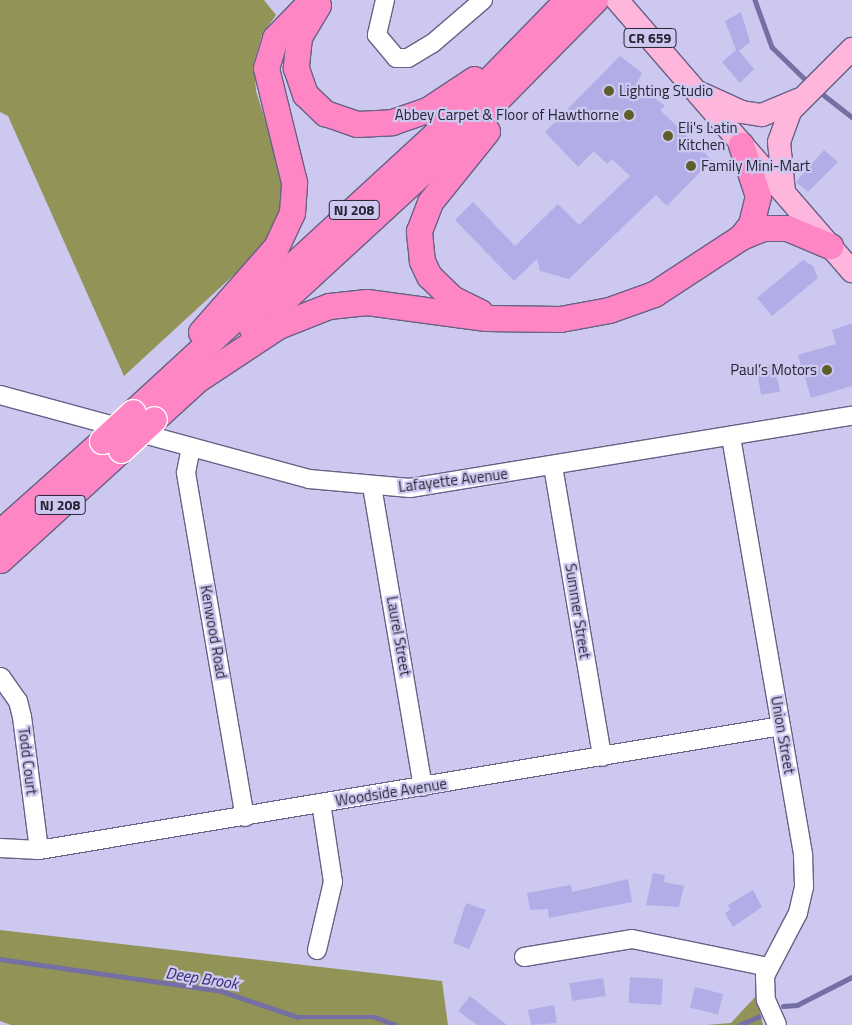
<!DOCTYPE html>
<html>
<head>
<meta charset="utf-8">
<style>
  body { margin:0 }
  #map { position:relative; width:852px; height:1025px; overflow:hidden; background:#ccc8f0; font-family:"Titillium Web",sans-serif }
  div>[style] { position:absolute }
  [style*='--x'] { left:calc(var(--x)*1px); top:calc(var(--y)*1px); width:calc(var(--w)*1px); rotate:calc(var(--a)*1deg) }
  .forest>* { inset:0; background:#929356 }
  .stream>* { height:4.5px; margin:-2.25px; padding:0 2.25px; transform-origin:2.25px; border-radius:2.25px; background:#756fa4 }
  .building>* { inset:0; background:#b3ade7; transform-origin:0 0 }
  .roads { filter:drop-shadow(1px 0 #666285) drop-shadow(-1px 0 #666285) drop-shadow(0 1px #666285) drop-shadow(0 -1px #666285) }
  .minor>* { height:18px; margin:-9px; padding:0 9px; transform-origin:9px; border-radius:9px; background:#fff }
  .major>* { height:22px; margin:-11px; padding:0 11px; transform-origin:11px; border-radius:11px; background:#ffb6dc }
  .highway>* { height:25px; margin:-12.5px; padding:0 12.5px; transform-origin:12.5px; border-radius:12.5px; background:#ff86c5 }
  .bridges { filter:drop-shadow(1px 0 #fff) drop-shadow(-1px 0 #fff) drop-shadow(0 1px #fff) drop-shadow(0 -1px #fff) }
  .highway-bridge>* { height:25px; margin:-12.5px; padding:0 12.5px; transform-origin:12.5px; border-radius:12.5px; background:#ff86c5 }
  .dots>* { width:14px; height:14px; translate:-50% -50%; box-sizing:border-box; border:2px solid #ccc8f0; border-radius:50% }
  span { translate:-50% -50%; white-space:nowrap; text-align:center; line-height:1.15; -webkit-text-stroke:4.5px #ccc8f0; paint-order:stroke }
  .shield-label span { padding:1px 4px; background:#ccc8f0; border:1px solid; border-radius:4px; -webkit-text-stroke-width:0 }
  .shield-label { font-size:14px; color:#262533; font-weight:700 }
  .poi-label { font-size:15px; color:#262533 }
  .left { translate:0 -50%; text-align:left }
  .right { translate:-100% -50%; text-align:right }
  .street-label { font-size:15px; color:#262533 }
  .water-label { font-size:16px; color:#392b6f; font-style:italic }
</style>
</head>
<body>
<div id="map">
  <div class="forest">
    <div style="clip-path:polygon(0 0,264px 0,276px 15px,262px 35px,254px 62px,256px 91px,282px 173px,283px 198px,277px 223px,262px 249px,124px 376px,8px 116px,0 112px)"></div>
    <div style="clip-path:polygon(0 930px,442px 981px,448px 1025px,11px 1025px,0 1021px)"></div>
    <div style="clip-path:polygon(756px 996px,763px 1025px,706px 1025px,731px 1023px)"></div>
  </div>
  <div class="stream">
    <div style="--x:755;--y:0;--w:50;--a:70.1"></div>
    <div style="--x:772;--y:47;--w:53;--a:44.2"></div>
    <div style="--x:820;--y:92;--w:41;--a:38"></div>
    <div style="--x:0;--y:959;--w:223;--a:8.2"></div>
    <div style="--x:221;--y:991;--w:81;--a:18.7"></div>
    <div style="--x:298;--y:1017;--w:77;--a:0"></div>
    <div style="--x:375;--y:1017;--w:22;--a:21"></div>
    <div style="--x:783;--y:1006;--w:14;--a:-4"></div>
    <div style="--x:797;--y:1005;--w:62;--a:-27"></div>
    <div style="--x:739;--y:1025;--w:21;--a:-23"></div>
  </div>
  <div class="building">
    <div style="clip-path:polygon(741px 12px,750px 42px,739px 51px,754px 69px,740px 83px,722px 62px,736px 50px,725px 21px)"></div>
    <div style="clip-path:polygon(620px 56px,642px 73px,637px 83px,665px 106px,660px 110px,712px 160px,667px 206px,656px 195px,569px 279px,540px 271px,537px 259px,514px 281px,455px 220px,473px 202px,515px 246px,558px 204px,579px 225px,630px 176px,612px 159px,607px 164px,594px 151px,578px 167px,545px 132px)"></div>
    <div style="clip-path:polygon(824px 150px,838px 162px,808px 192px,796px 182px)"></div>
    <div style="clip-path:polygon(803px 260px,813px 266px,818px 278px,772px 316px,757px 298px)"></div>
    <div style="clip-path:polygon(852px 323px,852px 386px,811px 398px,798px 355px,836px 344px,832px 330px)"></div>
    <div style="left:775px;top:364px;width:28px;height:19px;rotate:80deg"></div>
    <div style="clip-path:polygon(653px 873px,665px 875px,664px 882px,684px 886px,679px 907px,646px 905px)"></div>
    <div style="clip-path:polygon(628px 879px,632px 902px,549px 918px,548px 909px,530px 910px,527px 893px,571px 885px,572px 892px)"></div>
    <div style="clip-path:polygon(753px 890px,762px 907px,733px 927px,725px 913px,730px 910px,728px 905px)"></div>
    <div style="clip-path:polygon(466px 903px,486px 910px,469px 949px,453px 943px)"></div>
    <div style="left:630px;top:977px;width:33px;height:26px;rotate:3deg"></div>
    <div style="left:603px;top:978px;width:18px;height:34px;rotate:81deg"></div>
    <div style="left:695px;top:987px;width:29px;height:21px;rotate:14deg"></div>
    <div style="clip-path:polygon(470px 996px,507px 1025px,477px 1025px,458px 1011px)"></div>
    <div style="clip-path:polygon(554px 1005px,557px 1023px,531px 1025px,528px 1010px)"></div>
  </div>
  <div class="roads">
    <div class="minor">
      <div style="--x:385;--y:0;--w:36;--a:103"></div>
      <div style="--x:377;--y:35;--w:30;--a:50"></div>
      <div style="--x:396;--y:58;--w:12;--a:0"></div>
      <div style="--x:408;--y:58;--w:29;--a:-31"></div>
      <div style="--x:433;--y:43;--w:66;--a:-40.7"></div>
      <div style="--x:0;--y:395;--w:320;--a:15.2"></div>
      <div style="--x:309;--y:479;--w:101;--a:5.1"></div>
      <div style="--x:410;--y:488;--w:448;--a:-9.3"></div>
      <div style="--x:731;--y:437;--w:425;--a:80.2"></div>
      <div style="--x:803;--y:856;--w:31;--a:88"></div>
      <div style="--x:804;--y:887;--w:27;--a:103"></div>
      <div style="--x:798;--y:913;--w:71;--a:117.6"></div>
      <div style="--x:765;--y:976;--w:24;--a:88"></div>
      <div style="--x:766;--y:1000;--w:27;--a:66"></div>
      <div style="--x:191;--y:447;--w:26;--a:101"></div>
      <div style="--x:186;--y:473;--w:349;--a:80.3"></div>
      <div style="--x:553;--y:466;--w:295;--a:80.4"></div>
      <div style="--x:372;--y:486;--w:305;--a:80.4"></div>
      <div style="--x:1;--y:677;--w:29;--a:55"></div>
      <div style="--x:18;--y:701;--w:16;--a:76"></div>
      <div style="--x:22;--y:717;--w:134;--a:82.7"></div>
      <div style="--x:0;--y:848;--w:39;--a:3"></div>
      <div style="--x:39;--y:850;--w:752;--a:-9.49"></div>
      <div style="--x:317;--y:950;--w:70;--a:-76.8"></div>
      <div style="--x:333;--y:882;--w:80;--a:-98.6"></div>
      <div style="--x:524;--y:957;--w:109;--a:-9.5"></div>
      <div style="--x:632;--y:939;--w:139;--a:11.6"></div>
    </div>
    <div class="major">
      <div style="--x:617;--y:0;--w:359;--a:49.1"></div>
      <div style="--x:700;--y:93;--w:46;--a:24.3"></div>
      <div style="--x:742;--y:112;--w:20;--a:9"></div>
      <div style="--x:762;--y:115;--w:39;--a:-23"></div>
      <div style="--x:784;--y:192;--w:50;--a:-95.7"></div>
      <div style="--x:779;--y:142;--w:33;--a:-70"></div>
      <div style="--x:790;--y:111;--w:88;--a:-45"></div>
    </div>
    <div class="highway">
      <div style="--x:318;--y:5;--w:37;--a:121"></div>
      <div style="--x:299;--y:37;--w:31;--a:96"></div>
      <div style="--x:296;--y:68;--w:28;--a:71"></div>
      <div style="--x:305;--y:94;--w:28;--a:44"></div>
      <div style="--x:325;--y:113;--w:34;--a:19"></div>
      <div style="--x:357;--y:124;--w:35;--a:-3"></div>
      <div style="--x:392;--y:122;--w:39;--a:-19"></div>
      <div style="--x:429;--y:109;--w:54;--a:-33.7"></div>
      <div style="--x:741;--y:237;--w:16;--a:-52"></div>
      <div style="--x:751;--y:224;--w:29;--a:-76"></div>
      <div style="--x:758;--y:196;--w:54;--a:-108.4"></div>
      <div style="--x:480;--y:312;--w:30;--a:-154"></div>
      <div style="--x:453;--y:299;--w:33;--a:-136"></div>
      <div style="--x:429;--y:276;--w:17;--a:-115"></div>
      <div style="--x:422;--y:261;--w:30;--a:-96"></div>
      <div style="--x:419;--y:231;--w:31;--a:-69"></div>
      <div style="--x:430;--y:202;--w:91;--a:-51.2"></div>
      <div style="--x:252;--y:329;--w:275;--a:-42.6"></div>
      <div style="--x:454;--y:143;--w:201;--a:-45.4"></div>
      <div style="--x:201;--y:332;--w:113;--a:-48.6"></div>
      <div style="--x:276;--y:247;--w:38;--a:-65"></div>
      <div style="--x:292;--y:213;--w:31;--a:-86"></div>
      <div style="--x:294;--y:182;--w:117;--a:-103.8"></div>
      <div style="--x:266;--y:68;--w:31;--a:-73"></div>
      <div style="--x:275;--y:38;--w:53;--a:-45.8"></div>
      <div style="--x:198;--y:379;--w:96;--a:-33.5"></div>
      <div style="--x:278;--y:326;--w:55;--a:-21.4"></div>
      <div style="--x:329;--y:306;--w:38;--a:-6"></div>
      <div style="--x:367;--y:302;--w:120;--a:7.7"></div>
      <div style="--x:486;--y:318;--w:74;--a:0.8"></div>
      <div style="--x:560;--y:319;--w:50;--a:-10.4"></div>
      <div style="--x:609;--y:310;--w:48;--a:-19.6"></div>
      <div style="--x:654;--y:294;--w:104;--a:-33.2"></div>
      <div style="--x:741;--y:237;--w:24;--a:-22"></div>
      <div style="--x:763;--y:228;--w:24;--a:0"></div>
      <div style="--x:787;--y:228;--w:47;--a:22.7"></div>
      <div style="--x:133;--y:412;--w:420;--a:-42.6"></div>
      <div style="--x:442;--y:128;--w:179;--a:-45.7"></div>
      <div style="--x:154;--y:419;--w:76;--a:-42.3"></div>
      <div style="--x:0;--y:532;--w:137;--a:-41.7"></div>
      <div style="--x:0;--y:560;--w:164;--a:-42.3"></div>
    </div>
  </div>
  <div class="bridges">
    <div class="highway-bridge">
      <div style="--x:102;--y:441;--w:42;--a:-43.1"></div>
      <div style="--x:121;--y:450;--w:45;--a:-43.2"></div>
    </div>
  </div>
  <div class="dots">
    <div style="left:609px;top:91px;background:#5e5e2b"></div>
    <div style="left:629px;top:115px;background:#5e5e2b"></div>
    <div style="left:668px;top:136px;background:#5e5e2b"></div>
    <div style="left:691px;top:166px;background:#5e5e2b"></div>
    <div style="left:827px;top:370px;background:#5e5e2b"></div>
  </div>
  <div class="shield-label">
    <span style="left:650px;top:38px">CR 659</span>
    <span style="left:354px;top:210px">NJ 208</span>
    <span style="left:60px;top:505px">NJ 208</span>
  </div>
  <div class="poi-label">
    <span class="left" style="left:619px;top:91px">Lighting Studio</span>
    <span class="right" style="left:619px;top:115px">Abbey Carpet &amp; Floor of Hawthorne</span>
    <span class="left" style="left:678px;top:136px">Eli's Latin<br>Kitchen</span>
    <span class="left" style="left:701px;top:166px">Family Mini-Mart</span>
    <span class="right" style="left:817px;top:370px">Paul’s Motors</span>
  </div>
  <div class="street-label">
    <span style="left:453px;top:480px;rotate:-7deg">Lafayette Avenue</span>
    <span style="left:578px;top:611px;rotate:81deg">Summer Street</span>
    <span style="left:214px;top:632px;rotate:80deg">Kenwood Road</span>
    <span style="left:399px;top:636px;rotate:80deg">Laurel Street</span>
    <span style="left:783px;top:735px;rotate:80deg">Union Street</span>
    <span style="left:28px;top:761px;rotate:83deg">Todd Court</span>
    <span style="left:391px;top:792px;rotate:-9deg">Woodside Avenue</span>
  </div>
  <div class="water-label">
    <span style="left:202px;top:978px;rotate:9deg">Deep Brook</span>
  </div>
</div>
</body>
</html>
